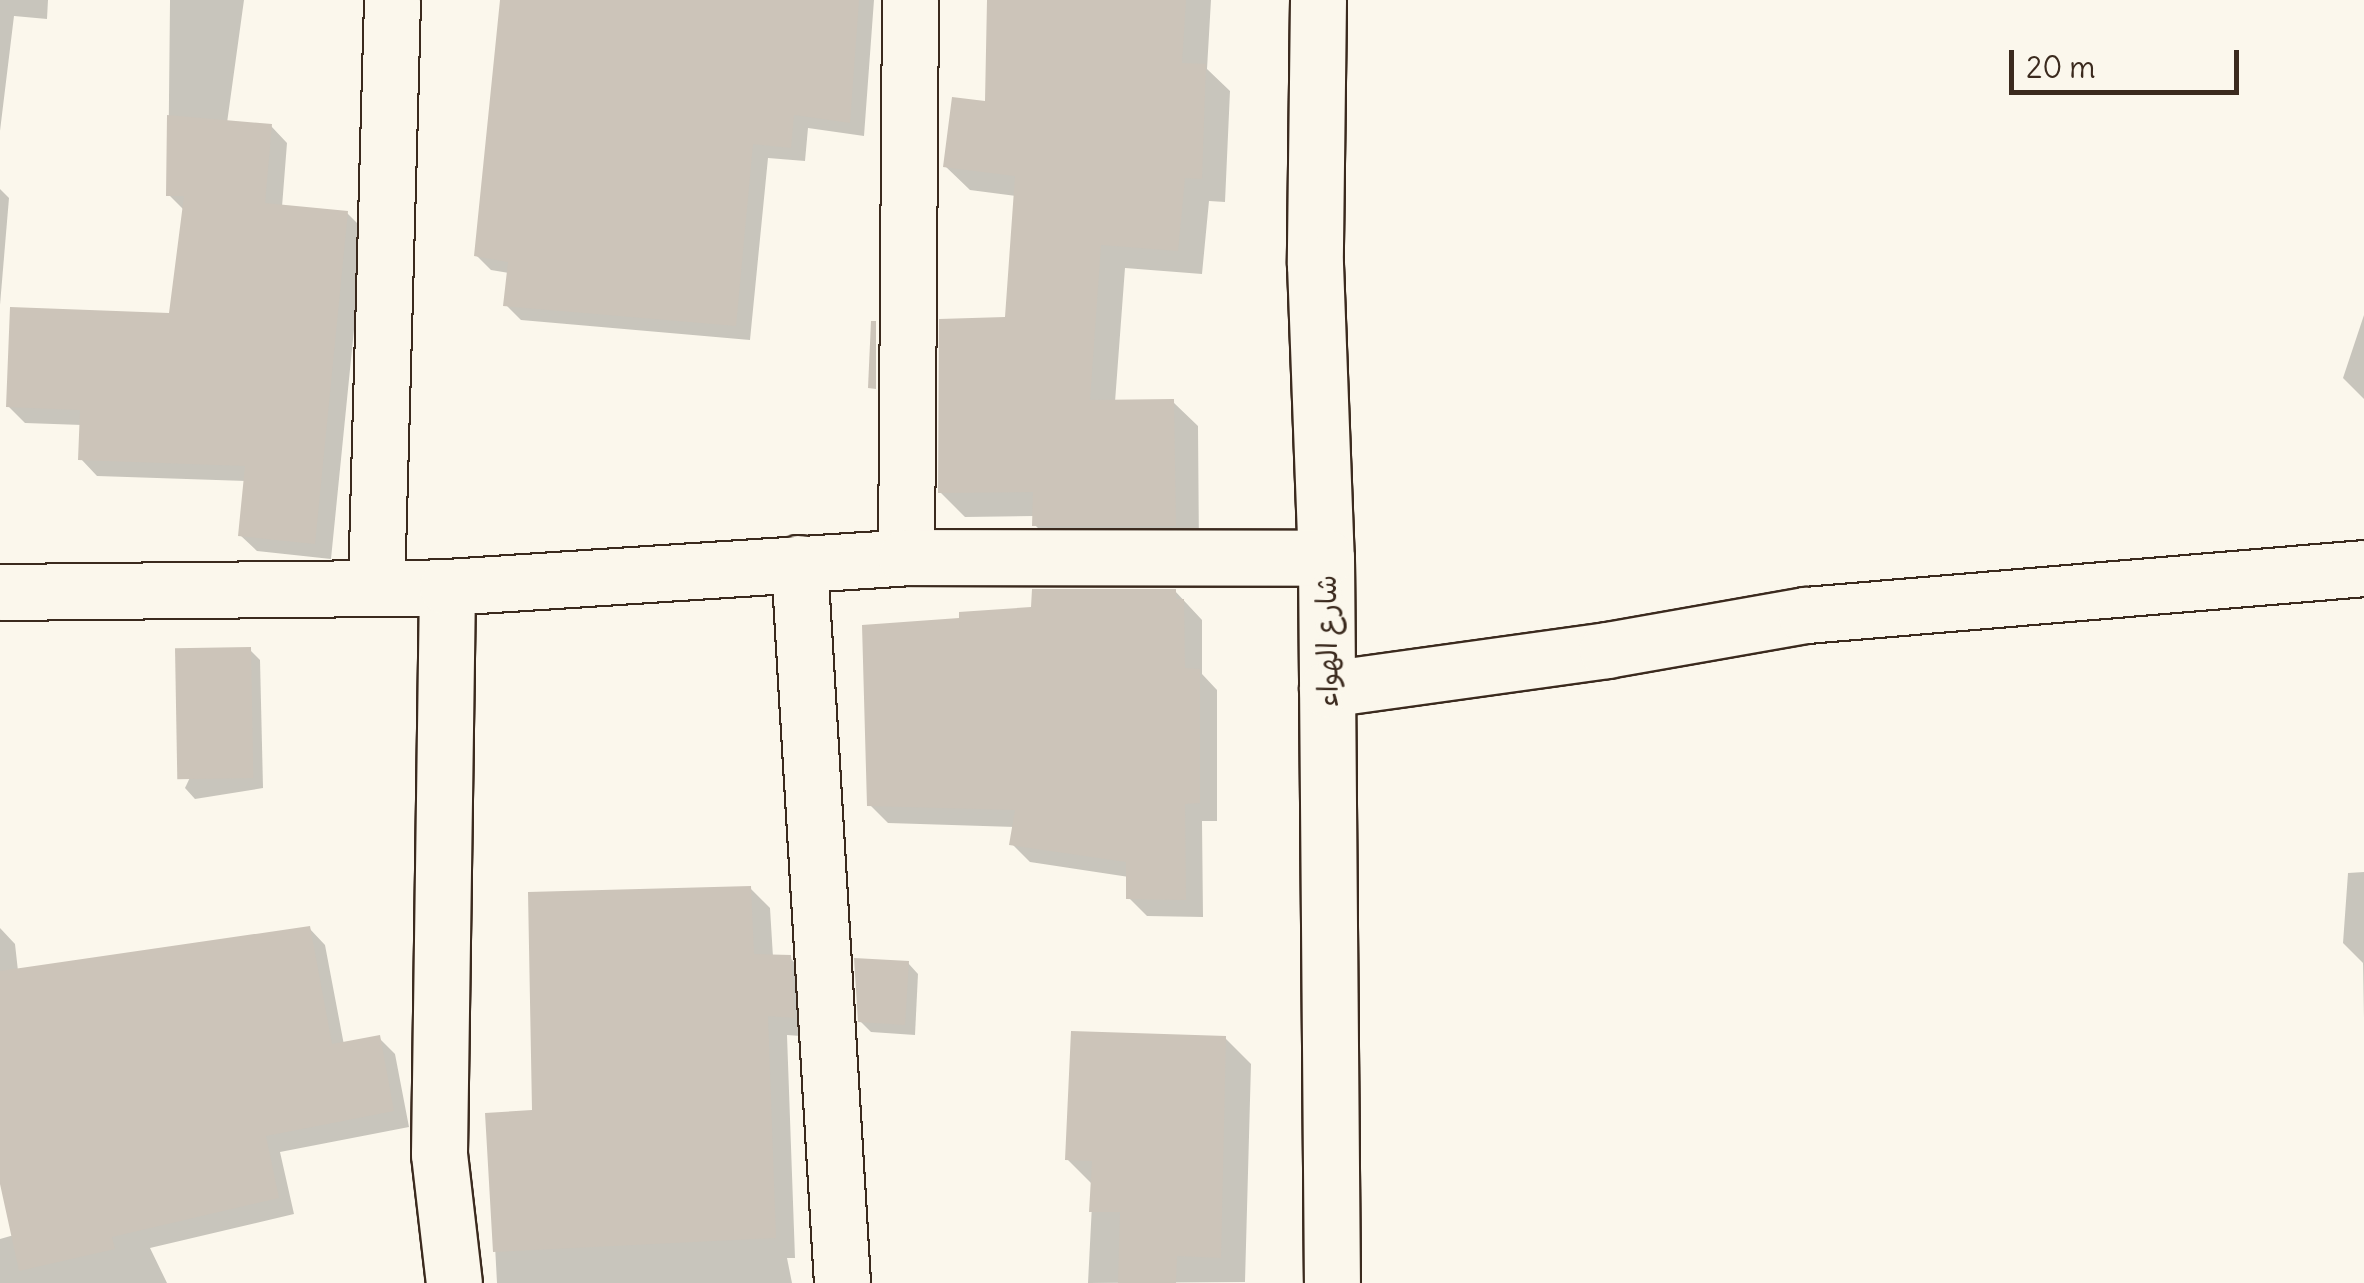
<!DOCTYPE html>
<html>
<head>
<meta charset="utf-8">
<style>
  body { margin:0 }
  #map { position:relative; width:2364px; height:1283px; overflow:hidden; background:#fbf7ec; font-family:Delius,"Playpen Sans Arabic",sans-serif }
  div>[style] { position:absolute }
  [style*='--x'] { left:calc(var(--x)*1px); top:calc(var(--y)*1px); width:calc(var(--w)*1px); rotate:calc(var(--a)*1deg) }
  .shadow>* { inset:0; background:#0003 }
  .building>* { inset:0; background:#ccc4b9; transform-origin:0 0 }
  .roads { filter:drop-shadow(2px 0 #3b2a1e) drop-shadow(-2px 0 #3b2a1e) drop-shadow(0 2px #3b2a1e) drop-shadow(0 -2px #3b2a1e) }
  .minor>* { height:55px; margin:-27.5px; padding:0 27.5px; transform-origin:27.5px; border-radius:27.5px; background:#fbf7ec }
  span { translate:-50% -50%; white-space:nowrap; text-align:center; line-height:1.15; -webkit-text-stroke:10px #fbf7ec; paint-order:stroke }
  .street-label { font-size:28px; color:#3b2a1e }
  .scale { position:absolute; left:2009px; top:50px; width:230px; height:45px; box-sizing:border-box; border:5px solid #3b2a1e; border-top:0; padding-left:12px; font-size:30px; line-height:35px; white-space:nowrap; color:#3b2a1e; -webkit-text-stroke:8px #fbf7ec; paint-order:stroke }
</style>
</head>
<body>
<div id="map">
  <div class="shadow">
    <div style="clip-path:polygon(0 0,48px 0,47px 19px,14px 16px,0 131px)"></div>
    <div style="clip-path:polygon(170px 0,244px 0,227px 123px,271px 126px,287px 143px,282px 207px,347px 213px,364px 230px,331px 559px,257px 551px,240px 535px,246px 481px,97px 476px,81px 459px,82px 425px,25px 423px,8px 406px,171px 315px,185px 211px,168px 194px)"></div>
    <div style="clip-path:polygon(502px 0,874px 0,864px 136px,808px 128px,805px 161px,768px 158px,750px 340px,521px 320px,506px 305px,509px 273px,491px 270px,476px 255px)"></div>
    <div style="clip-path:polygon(990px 0,1211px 0,1207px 69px,1230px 91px,1225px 202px,1209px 201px,1202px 274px,1125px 268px,1115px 402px,1173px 402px,1198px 426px,1199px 550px,1059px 550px,1035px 525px,1035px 516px,965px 517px,940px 492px,1007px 319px,1016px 196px,970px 190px,945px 166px,988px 104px)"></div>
    <div style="clip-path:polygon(0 189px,9px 198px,0 305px)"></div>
    <div style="clip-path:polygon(2364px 315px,2364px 399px,2343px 378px)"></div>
    <div style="clip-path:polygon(1175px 591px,1202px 620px,1202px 674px,1217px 690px,1217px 821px,1202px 821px,1203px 917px,1147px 916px,1129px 898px,1129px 877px,1030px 862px,1012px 844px,1015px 827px,888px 823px,870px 805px,962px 620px)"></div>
    <div style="clip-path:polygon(250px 650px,260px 660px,263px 788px,195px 799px,185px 788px)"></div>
    <div style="clip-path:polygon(2364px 872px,2364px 1019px,2363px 963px,2343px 943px,2348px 873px)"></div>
    <div style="clip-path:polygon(750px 888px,770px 908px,773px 957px,790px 958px,810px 978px,814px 1037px,787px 1035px,795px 1258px,787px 1258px,792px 1283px,497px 1283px,488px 1115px,535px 1112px)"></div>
    <div style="clip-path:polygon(0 928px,15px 944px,18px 971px,309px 928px,325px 945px,344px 1045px,379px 1038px,395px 1054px,409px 1127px,280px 1152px,294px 1214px,150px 1248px,167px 1283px,0 1283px,0 1239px,14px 1235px,0 1170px)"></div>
    <div style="clip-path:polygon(908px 963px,918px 974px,915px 1035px,871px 1032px,860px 1021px)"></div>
    <div style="clip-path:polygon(1225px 1038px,1251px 1064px,1245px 1282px,1088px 1283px,1093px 1185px,1067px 1159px)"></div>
  </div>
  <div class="building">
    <div style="clip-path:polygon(500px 0,859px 0,850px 123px,794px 115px,791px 148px,753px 144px,736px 326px,503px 306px,508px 262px,474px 256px)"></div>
    <div style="clip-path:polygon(987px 0,1186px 0,1182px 63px,1206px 64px,1202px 179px,1185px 178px,1178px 251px,1101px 245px,1090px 400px,1174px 399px,1176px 526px,1032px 526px,1033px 492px,938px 493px,939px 319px,1005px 317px,1015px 176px,943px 167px,952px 97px,985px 101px)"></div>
    <div style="clip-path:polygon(167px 115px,272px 124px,265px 203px,348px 211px,315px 544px,238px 536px,245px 466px,78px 460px,80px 410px,6px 407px,10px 307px,169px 313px,184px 196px,166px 196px)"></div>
    <div style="clip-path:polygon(871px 321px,876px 321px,876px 389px,868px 388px)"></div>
    <div style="clip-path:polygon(1032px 589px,1176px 589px,1176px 599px,1184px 599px,1185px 668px,1200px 669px,1200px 803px,1185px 804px,1186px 900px,1126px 899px,1126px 862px,1009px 845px,1015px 810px,867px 806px,862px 625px,959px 618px,959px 612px,1031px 607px)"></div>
    <div style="left:251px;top:647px;width:131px;height:76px;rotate:89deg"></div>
    <div style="clip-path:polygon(751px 886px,754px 954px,791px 955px,795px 1018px,768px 1016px,776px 1238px,493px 1252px,485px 1113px,532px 1110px,528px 892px)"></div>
    <div style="clip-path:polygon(310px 926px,332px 1044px,380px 1035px,394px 1111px,266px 1136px,279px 1198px,112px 1237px,115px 1249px,19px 1271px,0 1184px,0 971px)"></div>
    <div style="clip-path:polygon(854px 958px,909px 961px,905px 1025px,858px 1022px)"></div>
    <div style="clip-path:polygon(1071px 1031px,1226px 1036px,1221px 1258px,1177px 1256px,1176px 1283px,1118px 1283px,1120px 1212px,1089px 1212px,1092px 1161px,1065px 1160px)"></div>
  </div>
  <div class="roads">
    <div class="minor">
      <div style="--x:1318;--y:0;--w:264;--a:90.7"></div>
      <div style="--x:1315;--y:264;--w:294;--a:87.9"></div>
      <div style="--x:1326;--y:558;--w:725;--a:89.53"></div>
      <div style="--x:906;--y:557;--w:557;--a:-89.59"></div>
      <div style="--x:799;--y:563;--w:721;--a:86.58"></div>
      <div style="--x:447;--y:587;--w:567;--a:90.81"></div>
      <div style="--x:439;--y:1154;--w:130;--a:83.4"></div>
      <div style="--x:376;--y:588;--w:588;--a:-88.44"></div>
      <div style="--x:0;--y:592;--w:447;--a:-0.6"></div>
      <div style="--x:447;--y:587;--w:460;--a:-3.7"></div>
      <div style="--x:906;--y:557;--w:420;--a:0.1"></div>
      <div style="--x:1327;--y:689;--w:283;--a:-7.9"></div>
      <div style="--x:1607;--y:650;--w:202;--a:-10"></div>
      <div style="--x:1806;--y:615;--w:560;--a:-4.81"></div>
    </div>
  </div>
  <div class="street-label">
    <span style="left:1327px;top:641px;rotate:-91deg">شارع الهواء</span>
  </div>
  <div class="scale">20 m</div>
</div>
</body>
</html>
